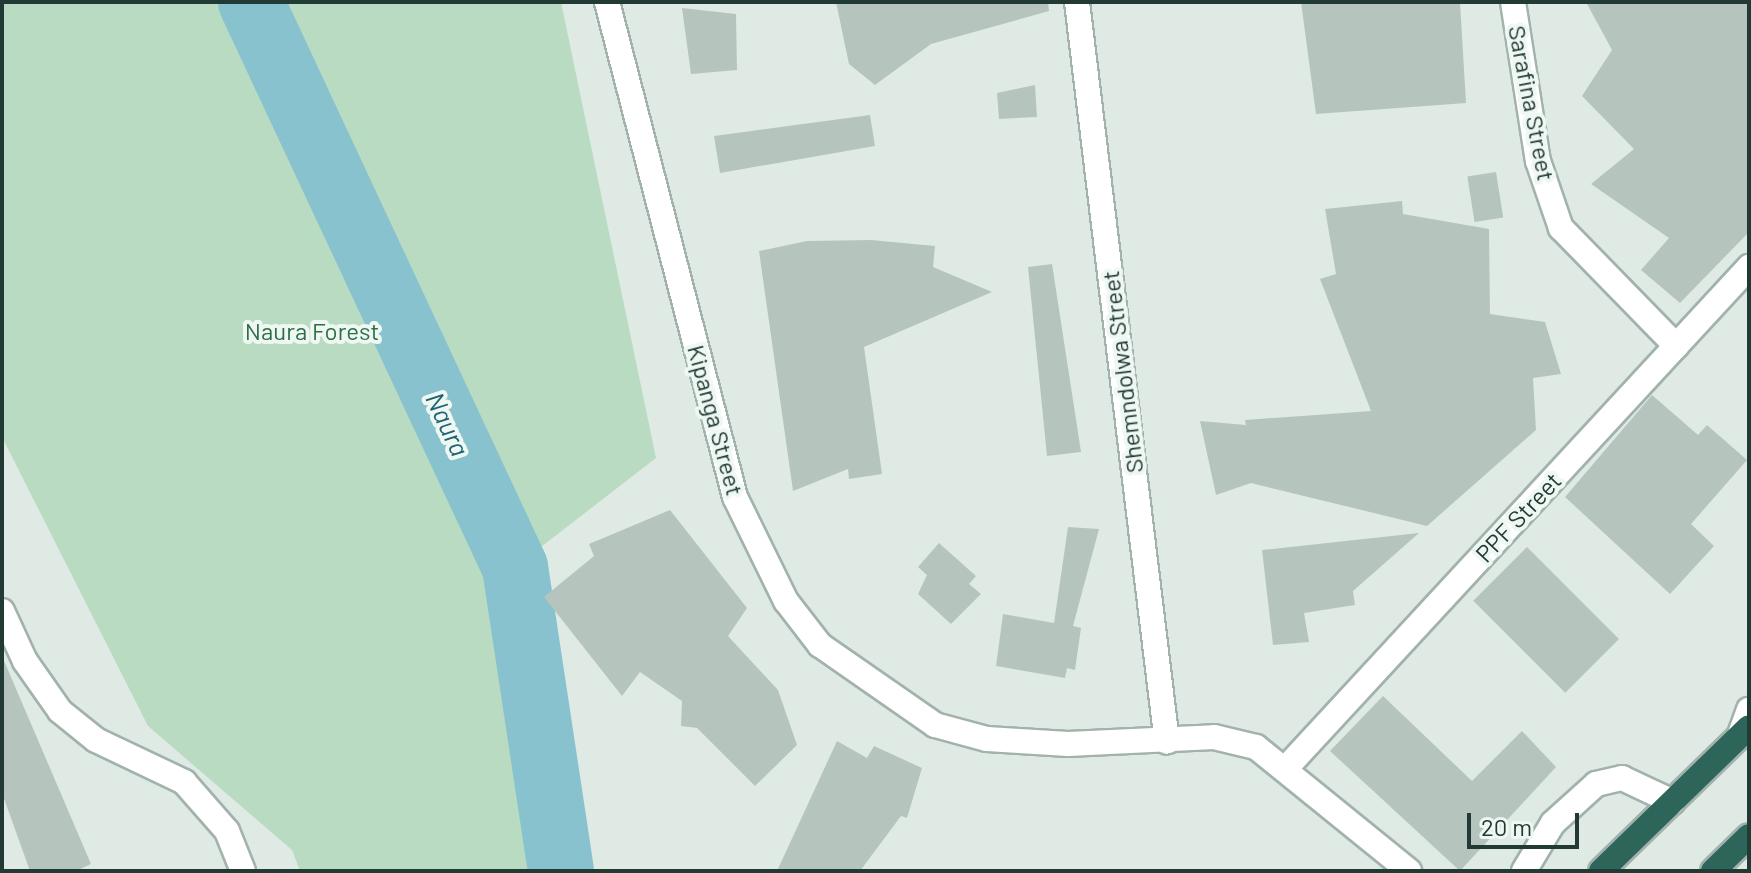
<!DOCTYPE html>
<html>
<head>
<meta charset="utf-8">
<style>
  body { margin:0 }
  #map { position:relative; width:1751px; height:873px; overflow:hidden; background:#dfeae5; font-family:Barlow,sans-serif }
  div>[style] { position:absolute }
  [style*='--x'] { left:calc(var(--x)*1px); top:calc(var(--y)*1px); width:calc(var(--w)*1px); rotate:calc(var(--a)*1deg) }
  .green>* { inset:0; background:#b8dbc2 }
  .river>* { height:66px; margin:-33px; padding:0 33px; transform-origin:33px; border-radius:33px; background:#88c2ce }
  .building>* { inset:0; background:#b5c5be; transform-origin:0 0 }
  .roads { filter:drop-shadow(2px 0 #a2b2ac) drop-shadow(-2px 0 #a2b2ac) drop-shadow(0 2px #a2b2ac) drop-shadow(0 -2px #a2b2ac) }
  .minor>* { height:24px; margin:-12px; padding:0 12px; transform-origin:12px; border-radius:12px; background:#fff }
  .highway>* { height:24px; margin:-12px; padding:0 12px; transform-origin:12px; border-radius:12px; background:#2d655b }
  span { translate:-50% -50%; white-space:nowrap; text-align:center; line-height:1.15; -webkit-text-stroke:8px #eff7f3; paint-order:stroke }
  .street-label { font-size:24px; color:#213a33 }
  .park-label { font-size:24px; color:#2c6f47 }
  .water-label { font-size:26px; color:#1d6373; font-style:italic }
  .frame { position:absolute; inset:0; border:4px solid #213a33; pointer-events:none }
  .scale { position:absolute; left:1467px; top:813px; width:112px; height:36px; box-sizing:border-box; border:4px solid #213a33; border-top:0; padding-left:10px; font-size:24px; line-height:28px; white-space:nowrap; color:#213a33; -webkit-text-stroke:6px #eff7f3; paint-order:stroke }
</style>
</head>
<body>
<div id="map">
  <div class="green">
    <div style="clip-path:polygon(2px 2px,561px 2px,656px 458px,515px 567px,561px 871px,300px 871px,292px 850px,148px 726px,2px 437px)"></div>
  </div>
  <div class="river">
    <div style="--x:251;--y:2;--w:624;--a:64.96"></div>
    <div style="--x:515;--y:567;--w:307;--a:81.4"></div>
  </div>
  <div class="building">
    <div style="clip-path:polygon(836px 2px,1048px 2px,1049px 11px,931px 44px,875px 85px,849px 64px)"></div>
    <div style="clip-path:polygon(1301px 2px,1460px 2px,1466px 103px,1316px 114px)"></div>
    <div style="clip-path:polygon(1586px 2px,1749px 2px,1749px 232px,1680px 303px,1641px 270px,1669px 238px,1591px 184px,1634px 149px,1582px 96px,1612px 50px)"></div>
    <div style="clip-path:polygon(682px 8px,736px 14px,737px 70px,691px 74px)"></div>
    <div style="clip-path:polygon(1035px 85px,1037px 117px,999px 119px,997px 93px)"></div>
    <div style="clip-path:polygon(870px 115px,875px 146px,720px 173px,714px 136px)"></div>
    <div style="left:1496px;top:172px;width:46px;height:29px;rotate:81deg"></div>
    <div style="clip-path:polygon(1402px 201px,1403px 214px,1489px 229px,1490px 314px,1545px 322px,1561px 374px,1533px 378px,1536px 430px,1427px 526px,1251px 483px,1216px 495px,1200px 421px,1246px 425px,1245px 420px,1371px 411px,1320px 279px,1336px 274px,1325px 209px)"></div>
    <div style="clip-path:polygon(871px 240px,935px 246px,933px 267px,992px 292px,864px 347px,882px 474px,849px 479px,848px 469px,793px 491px,759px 251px,807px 241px)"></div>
    <div style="clip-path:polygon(1052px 264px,1081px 452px,1047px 456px,1028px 267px)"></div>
    <div style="clip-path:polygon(1652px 395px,1698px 435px,1707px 425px,1747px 460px,1691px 524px,1714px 546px,1670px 594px,1565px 497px)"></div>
    <div style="clip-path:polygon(670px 510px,747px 608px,728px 636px,778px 690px,797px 745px,755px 786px,697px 728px,681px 726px,682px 701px,640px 672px,622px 696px,544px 597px,594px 556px,589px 544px)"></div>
    <div style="clip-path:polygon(1068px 527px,1099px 529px,1073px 626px,1081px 628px,1075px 670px,1067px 668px,1065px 678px,996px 666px,1003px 614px,1054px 623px)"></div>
    <div style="clip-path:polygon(1419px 533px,1353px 591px,1355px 605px,1304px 613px,1309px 642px,1273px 645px,1262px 550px)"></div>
    <div style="clip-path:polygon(939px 543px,976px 576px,969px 584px,981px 594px,951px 624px,918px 594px,927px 575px,918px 567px)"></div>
    <div style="left:1527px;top:547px;width:130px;height:76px;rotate:45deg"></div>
    <div style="clip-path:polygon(2px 656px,91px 864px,76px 871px,30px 871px,2px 793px)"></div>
    <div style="clip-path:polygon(1383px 696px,1472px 781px,1522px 731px,1556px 767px,1460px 871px,1330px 751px)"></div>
    <div style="clip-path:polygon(837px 741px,867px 758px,874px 746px,922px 768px,907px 818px,901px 816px,860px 871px,777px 871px)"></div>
  </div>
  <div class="roads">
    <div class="minor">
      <div style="--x:607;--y:2;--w:511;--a:75.5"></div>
      <div style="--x:735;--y:497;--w:116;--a:63.9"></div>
      <div style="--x:786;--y:601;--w:56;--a:52.3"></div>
      <div style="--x:820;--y:645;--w:140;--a:34.8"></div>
      <div style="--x:935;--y:725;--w:54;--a:15.1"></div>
      <div style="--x:987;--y:739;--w:81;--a:3.5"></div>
      <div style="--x:1068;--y:744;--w:146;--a:-2.7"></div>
      <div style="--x:1214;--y:737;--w:43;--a:13.4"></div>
      <div style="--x:1256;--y:747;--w:197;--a:39"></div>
      <div style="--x:1077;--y:2;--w:745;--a:83.07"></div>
      <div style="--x:1513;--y:2;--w:161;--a:81.1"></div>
      <div style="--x:1538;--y:161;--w:71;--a:71.1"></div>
      <div style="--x:1561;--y:228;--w:165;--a:45.7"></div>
      <div style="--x:2;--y:611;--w:55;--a:65.3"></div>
      <div style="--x:25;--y:661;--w:61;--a:55"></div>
      <div style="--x:60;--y:711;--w:46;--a:38.9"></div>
      <div style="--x:96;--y:740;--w:98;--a:25.5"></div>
      <div style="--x:184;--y:782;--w:65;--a:48.7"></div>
      <div style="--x:227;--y:831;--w:43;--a:68.2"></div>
      <div style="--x:1739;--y:737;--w:29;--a:-70"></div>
      <div style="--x:1287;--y:767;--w:681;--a:-47.26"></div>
      <div style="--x:1524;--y:871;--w:56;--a:-58.9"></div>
      <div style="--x:1553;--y:823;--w:58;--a:-42.2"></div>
      <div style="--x:1596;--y:784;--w:27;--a:-13"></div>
      <div style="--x:1622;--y:778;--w:56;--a:25.2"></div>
    </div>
    <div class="highway">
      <div style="--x:1601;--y:871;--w:206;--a:-44.2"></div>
      <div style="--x:1713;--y:871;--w:50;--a:-44.2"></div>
    </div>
  </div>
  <div class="street-label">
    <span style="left:1532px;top:103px;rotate:79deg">Sarafina Street</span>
    <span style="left:1122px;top:372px;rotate:-97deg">Shemndolwa Street</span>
    <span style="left:716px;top:420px;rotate:75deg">Kipanga Street</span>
    <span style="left:1518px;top:517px;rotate:-47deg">PPF Street</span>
  </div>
  <div class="park-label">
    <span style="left:312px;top:331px">Naura Forest</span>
  </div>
  <div class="water-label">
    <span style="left:448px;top:424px;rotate:65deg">Naura</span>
  </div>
  <div class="frame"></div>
  <div class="scale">20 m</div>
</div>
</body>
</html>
